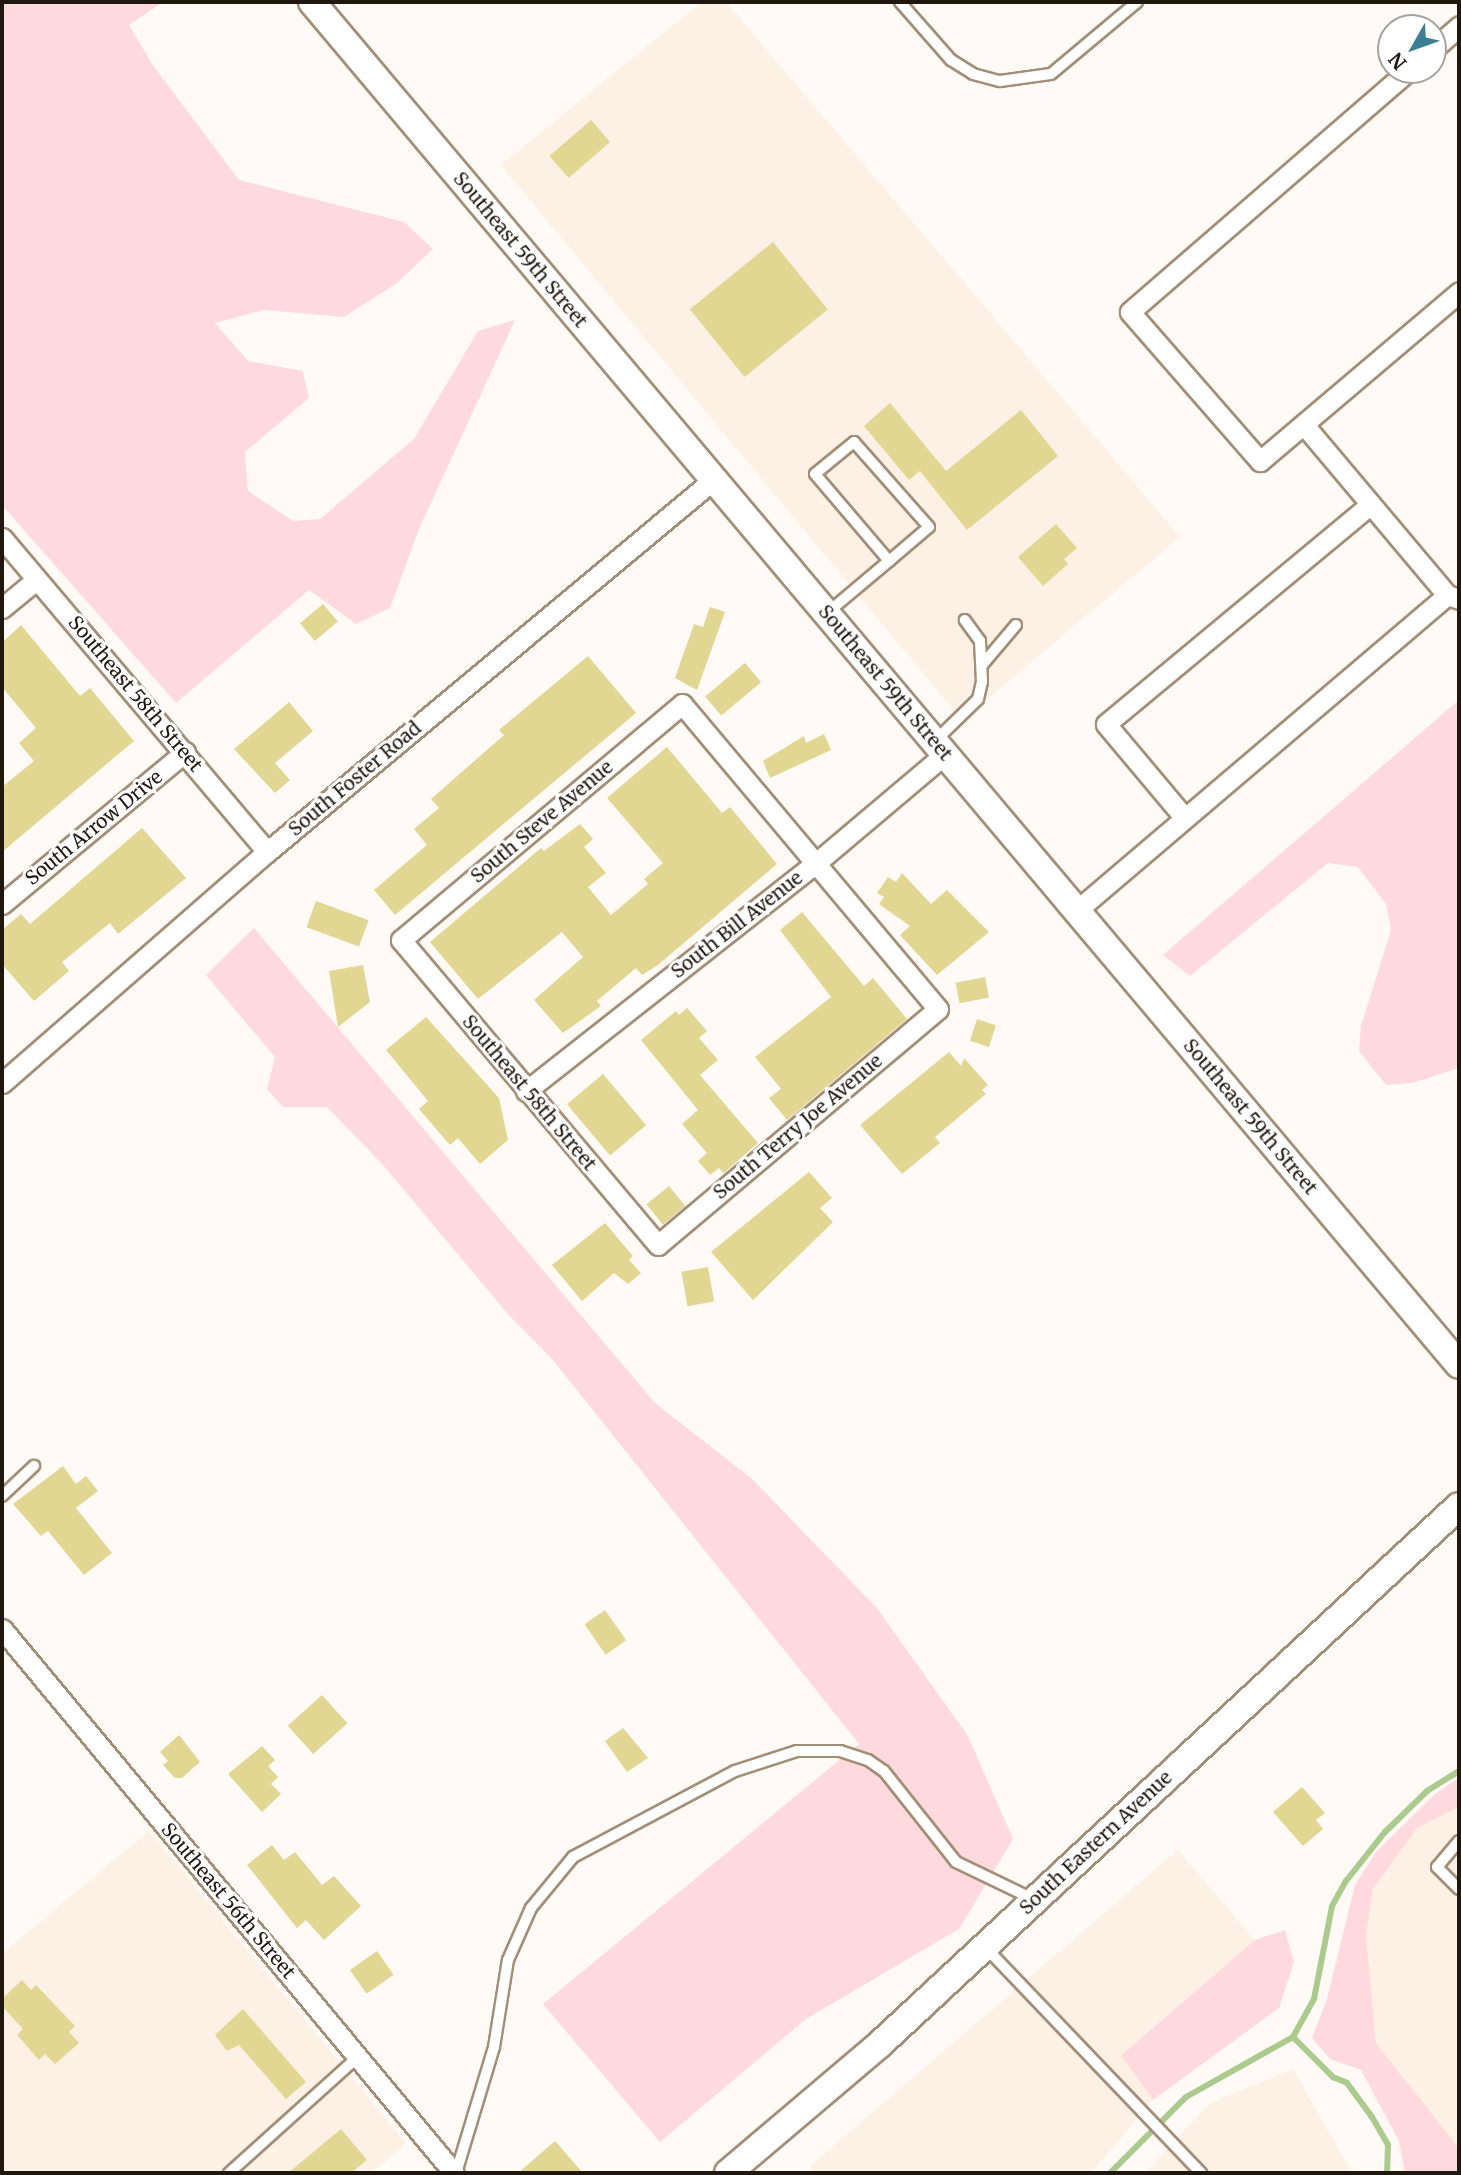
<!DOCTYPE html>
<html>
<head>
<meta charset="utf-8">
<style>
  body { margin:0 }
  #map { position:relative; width:1461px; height:2175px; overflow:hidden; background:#fffaf5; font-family:Merriweather,serif }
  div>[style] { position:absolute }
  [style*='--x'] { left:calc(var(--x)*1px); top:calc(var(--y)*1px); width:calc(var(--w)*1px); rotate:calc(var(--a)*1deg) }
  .built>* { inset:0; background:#fcf1e4 }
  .green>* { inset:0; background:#fedade }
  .stream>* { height:6px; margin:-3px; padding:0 3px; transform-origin:3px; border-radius:3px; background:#aaca8e }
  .building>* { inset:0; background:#e1d792; transform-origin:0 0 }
  .roads { filter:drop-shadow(2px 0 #a38e77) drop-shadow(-2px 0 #a38e77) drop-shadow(0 2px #a38e77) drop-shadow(0 -2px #a38e77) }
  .service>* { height:10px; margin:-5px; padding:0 5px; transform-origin:5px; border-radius:5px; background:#fff }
  .minor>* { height:19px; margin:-9.5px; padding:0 9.5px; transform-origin:9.5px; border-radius:9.5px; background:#fff }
  .secondary>* { height:26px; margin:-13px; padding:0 13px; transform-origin:13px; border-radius:13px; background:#fff }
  span { translate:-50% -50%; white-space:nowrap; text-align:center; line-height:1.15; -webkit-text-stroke:6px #fff; paint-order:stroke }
  .street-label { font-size:19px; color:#20180f }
  .frame { position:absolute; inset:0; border:4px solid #20180f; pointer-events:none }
  .north { position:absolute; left:1377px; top:14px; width:70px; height:70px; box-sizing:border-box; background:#fff; border:2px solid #a6a39f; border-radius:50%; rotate:230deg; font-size:19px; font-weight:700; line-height:28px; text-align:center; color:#20180f }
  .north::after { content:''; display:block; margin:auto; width:24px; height:32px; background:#3e7e92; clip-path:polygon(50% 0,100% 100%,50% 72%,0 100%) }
</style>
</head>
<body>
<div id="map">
  <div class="built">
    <div style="clip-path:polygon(702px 2px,726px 2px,1180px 537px,962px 720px,501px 165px)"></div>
    <div style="clip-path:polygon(1459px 1807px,1459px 2148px,1376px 2043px,1366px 1935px,1373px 1889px,1417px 1828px)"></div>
    <div style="clip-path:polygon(149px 1831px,406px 2143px,371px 2173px,2px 2173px,2px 1954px)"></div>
    <div style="clip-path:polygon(1178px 1850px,1255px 1940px,1121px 2054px,1153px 2100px,1091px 2173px,815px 2173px,810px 2166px)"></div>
    <div style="clip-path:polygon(1293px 2069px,1352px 2173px,1145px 2173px,1209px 2104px)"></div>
  </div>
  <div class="green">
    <div style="clip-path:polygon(2px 2px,163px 2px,129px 25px,152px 64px,239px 180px,404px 222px,433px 249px,397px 283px,344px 317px,264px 310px,215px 323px,248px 361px,303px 371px,309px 398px,245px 452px,248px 491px,293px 521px,320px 519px,414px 439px,478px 331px,515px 320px,419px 529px,390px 608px,356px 624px,309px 590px,176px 703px,2px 505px)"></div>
    <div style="clip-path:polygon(1459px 700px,1459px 1068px,1412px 1083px,1386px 1085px,1359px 1051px,1361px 1026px,1391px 930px,1386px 904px,1358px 867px,1328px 863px,1190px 976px,1163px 955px)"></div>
    <div style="clip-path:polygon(254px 928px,655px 1403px,751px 1478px,876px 1607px,968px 1736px,1013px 1839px,959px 1929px,806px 2019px,660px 2142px,543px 2004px,859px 1744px,553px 1360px,507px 1313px,384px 1166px,327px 1107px,283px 1107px,267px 1089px,275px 1057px,206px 975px)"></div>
    <div style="clip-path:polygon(1459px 1778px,1459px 1807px,1417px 1828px,1373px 1889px,1366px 1935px,1376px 2043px,1459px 2148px,1459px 2173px,1405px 2173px,1399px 2141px,1361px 2070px,1330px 2059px,1312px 2038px,1327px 1999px,1355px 1885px,1376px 1852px,1435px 1794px)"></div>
    <div style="clip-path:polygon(1285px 1930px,1294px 1962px,1279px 2008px,1153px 2100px,1121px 2055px,1255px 1940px)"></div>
  </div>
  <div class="stream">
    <div style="--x:1293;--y:2037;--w:43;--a:-61.1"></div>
    <div style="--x:1314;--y:1999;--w:95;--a:-79"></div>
    <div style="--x:1332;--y:1906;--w:29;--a:-61"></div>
    <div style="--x:1346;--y:1881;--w:63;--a:-51.5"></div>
    <div style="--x:1385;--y:1832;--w:59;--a:-44.3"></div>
    <div style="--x:1427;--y:1791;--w:38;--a:-32"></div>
    <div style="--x:1293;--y:2037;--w:57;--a:45"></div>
    <div style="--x:1333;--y:2077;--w:15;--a:23"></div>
    <div style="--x:1347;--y:2083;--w:42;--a:53.7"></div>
    <div style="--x:1372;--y:2117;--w:32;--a:60"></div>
    <div style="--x:1388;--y:2145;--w:28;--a:92"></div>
    <div style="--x:1110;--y:2173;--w:107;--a:-45"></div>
    <div style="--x:1186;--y:2097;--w:123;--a:-29.3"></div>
  </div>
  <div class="building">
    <div style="left:591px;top:120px;width:29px;height:55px;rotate:49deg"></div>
    <div style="left:773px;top:242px;width:87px;height:107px;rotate:51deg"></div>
    <div style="clip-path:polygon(890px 403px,946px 471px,1021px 410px,1058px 456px,967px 530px,920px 471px,909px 480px,864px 426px)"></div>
    <div style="clip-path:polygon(1056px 524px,1077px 548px,1064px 559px,1068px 564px,1043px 586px,1018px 557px)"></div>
    <div style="left:323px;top:604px;width:23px;height:30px;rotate:50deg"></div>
    <div style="clip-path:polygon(710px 607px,725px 612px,697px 690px,675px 678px,694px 624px,703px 627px)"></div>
    <div style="clip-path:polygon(21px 625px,80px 696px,90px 688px,134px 741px,2px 852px,2px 787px,34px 761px,19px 743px,36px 728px,2px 687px,2px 643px)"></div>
    <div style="clip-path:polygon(588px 656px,636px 713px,395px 915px,374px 890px,427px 845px,414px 829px,439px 808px,431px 799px,504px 735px,499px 730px)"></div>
    <div style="left:745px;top:663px;width:25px;height:52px;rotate:50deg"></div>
    <div style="clip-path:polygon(289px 702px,313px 731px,275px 763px,290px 780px,275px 793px,234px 749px)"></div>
    <div style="clip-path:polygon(824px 734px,831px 750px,770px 778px,763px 761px,804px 736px,806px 743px)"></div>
    <div style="clip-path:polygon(667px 747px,722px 813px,730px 807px,777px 864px,658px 965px,642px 975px,636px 968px,597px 1001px,601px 1006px,563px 1033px,534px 1000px,583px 957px,562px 932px,478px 999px,430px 942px,541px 848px,544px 851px,580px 824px,593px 839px,584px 847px,606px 873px,588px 887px,611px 915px,648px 884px,644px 879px,663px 863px,607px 798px)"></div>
    <div style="clip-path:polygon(142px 828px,186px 878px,118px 934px,110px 923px,62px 962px,69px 971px,34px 1001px,2px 964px,2px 930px,21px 914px,30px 924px)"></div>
    <div style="clip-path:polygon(902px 873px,931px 904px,947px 890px,989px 932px,937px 975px,900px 935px,910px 926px,879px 904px,884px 897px,877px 893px,888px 877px,896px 882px)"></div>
    <div style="left:316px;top:901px;width:56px;height:28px;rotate:20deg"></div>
    <div style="clip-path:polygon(802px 912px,864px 986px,873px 978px,907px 1019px,787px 1120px,769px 1098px,781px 1089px,755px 1057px,831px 997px,780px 930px)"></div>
    <div style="clip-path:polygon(363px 965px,370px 1002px,338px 1027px,329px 971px)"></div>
    <div style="left:985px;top:977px;width:21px;height:30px;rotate:79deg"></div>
    <div style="clip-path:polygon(687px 1008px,707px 1031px,699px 1038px,718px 1060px,700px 1075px,758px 1143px,724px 1173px,719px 1168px,710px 1175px,698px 1161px,707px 1153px,682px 1124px,698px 1110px,641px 1040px,676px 1011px,679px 1015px)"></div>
    <div style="clip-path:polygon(426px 1017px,499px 1098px,508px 1140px,480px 1164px,458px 1138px,450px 1145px,419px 1109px,428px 1101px,386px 1050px)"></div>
    <div style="left:977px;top:1019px;width:20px;height:23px;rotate:18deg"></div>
    <div style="clip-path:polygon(949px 1052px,961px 1066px,964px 1058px,988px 1085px,982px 1090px,986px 1094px,935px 1137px,940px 1143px,902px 1174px,860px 1125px)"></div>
    <div style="left:603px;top:1074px;width:67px;height:47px;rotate:50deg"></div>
    <div style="clip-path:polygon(809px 1172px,832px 1198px,820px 1208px,833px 1222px,753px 1300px,711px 1252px)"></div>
    <div style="left:669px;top:1186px;width:26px;height:29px;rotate:51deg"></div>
    <div style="clip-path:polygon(605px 1223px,633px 1256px,629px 1260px,641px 1273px,628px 1284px,614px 1273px,582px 1301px,552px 1265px)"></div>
    <div style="left:708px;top:1267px;width:35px;height:27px;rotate:80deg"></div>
    <div style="clip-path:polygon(63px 1466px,76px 1484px,86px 1476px,98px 1491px,76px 1508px,112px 1553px,84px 1575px,48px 1531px,41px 1536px,13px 1504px)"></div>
    <div style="left:605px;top:1610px;width:37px;height:25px;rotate:55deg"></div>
    <div style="left:322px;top:1695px;width:38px;height:46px;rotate:48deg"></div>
    <div style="clip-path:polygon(623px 1728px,648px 1758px,627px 1772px,605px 1741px)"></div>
    <div style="clip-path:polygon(179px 1735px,200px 1762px,182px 1778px,175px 1778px,163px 1765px,168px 1761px,160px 1752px)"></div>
    <div style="clip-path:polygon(262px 1746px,275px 1760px,268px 1766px,278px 1777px,271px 1784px,281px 1794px,262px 1812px,228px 1774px)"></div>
    <div style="clip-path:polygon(1302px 1787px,1325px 1813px,1316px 1820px,1323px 1829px,1303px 1846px,1273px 1812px)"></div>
    <div style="clip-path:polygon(272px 1845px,284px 1860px,295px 1852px,322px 1885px,334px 1876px,361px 1906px,324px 1940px,306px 1920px,297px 1928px,247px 1865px)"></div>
    <div style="left:377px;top:1951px;width:29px;height:33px;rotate:55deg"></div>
    <div style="clip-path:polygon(22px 1980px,31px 1990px,36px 1985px,75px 2026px,69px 2032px,79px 2043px,55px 2064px,45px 2054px,39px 2060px,17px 2035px,23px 2029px,2px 2006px,2px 1999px)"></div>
    <div style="clip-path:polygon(243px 2009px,306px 2082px,286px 2099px,239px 2045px,227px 2051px,215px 2035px)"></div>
    <div style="clip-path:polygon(341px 2129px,367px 2160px,351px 2173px,288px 2173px)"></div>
    <div style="clip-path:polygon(555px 2141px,583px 2173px,518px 2173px)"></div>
  </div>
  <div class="roads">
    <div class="service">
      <div style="--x:900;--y:2;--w:77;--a:48.7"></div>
      <div style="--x:951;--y:60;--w:26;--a:32"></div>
      <div style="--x:973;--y:74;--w:28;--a:15"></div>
      <div style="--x:1000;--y:81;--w:51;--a:-7.8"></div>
      <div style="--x:1051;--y:74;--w:112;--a:-39.9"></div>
      <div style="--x:827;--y:613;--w:81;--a:-40"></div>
      <div style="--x:889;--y:561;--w:52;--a:-40.4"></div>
      <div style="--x:929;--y:527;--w:113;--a:-131.4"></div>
      <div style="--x:854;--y:442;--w:50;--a:140.6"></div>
      <div style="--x:815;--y:474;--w:114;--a:49.6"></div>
      <div style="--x:983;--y:664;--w:51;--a:-49.8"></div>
      <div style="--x:935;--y:741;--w:60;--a:-44.3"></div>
      <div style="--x:978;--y:699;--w:17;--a:-77"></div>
      <div style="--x:982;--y:682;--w:41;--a:-92.8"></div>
      <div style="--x:980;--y:641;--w:26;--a:-126"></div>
      <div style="--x:2;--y:1496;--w:44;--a:-43.2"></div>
      <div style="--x:1459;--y:1841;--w:34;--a:130"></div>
      <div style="--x:1437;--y:1867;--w:31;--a:45"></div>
      <div style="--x:987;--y:1949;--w:310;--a:46.3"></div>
      <div style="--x:229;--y:2173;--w:173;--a:-42"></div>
      <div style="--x:456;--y:2173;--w:132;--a:-73.2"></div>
      <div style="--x:494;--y:2047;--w:88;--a:-80.9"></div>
      <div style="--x:508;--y:1960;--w:57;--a:-66.1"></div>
      <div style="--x:531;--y:1908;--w:66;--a:-50.5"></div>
      <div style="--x:573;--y:1857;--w:183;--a:-28"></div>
      <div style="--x:735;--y:1771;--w:65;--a:-17.9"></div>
      <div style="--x:797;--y:1751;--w:43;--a:0"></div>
      <div style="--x:840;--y:1751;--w:29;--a:18"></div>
      <div style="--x:868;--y:1760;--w:19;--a:35"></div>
      <div style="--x:884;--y:1771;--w:116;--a:51.6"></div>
      <div style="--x:956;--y:1862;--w:85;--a:25.7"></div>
    </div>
    <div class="minor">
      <div style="--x:1433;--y:49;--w:35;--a:-41"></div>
      <div style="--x:1409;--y:70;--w:369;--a:139.1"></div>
      <div style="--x:1130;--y:312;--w:198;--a:48.9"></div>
      <div style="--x:1260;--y:461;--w:261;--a:-40.3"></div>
      <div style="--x:1304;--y:425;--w:222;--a:49.9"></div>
      <div style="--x:2;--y:538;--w:411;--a:49.8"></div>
      <div style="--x:2;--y:608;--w:45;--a:-39.6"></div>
      <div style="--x:682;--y:704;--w:398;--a:50"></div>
      <div style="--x:938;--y:1009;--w:366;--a:139.9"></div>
      <div style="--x:658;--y:1245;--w:399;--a:-130.1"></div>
      <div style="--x:401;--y:940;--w:367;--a:-40"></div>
      <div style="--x:1184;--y:817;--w:121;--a:-130"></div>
      <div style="--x:1106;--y:724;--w:344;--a:-39.7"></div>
      <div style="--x:2;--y:904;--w:238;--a:-39.7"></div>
      <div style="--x:1076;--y:911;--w:487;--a:-40.4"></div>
      <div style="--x:1447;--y:595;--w:13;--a:18"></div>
      <div style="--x:2;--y:1083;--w:352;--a:-41.1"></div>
      <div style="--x:267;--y:852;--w:581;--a:-39.83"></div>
      <div style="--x:526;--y:1091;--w:369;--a:-38.2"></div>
      <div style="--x:816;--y:863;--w:169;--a:-40.2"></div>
      <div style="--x:2;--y:1629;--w:707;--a:50.28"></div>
    </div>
    <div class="secondary">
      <div style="--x:312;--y:2;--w:1781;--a:49.92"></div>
      <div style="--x:728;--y:2173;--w:199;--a:-40.3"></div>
      <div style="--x:880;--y:2044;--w:790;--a:-42.9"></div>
    </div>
  </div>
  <div class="street-label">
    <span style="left:520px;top:250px;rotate:50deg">Southeast 59th Street</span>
    <span style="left:885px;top:683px;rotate:50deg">Southeast 59th Street</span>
    <span style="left:135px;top:694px;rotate:50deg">Southeast 58th Street</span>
    <span style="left:355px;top:779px;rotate:-40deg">South Foster Road</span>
    <span style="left:542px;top:822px;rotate:-40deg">South Steve Avenue</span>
    <span style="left:94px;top:828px;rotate:-39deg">South Arrow Drive</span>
    <span style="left:737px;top:925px;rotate:-38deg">South Bill Avenue</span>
    <span style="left:529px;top:1093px;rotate:50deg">Southeast 58th Street</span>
    <span style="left:1250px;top:1117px;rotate:50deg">Southeast 59th Street</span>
    <span style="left:798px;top:1127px;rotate:-40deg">South Terry Joe Avenue</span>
    <span style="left:1096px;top:1843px;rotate:-43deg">South Eastern Avenue</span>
    <span style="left:228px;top:1901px;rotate:50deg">Southeast 56th Street</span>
  </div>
  <div class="frame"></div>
  <div class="north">N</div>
</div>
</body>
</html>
